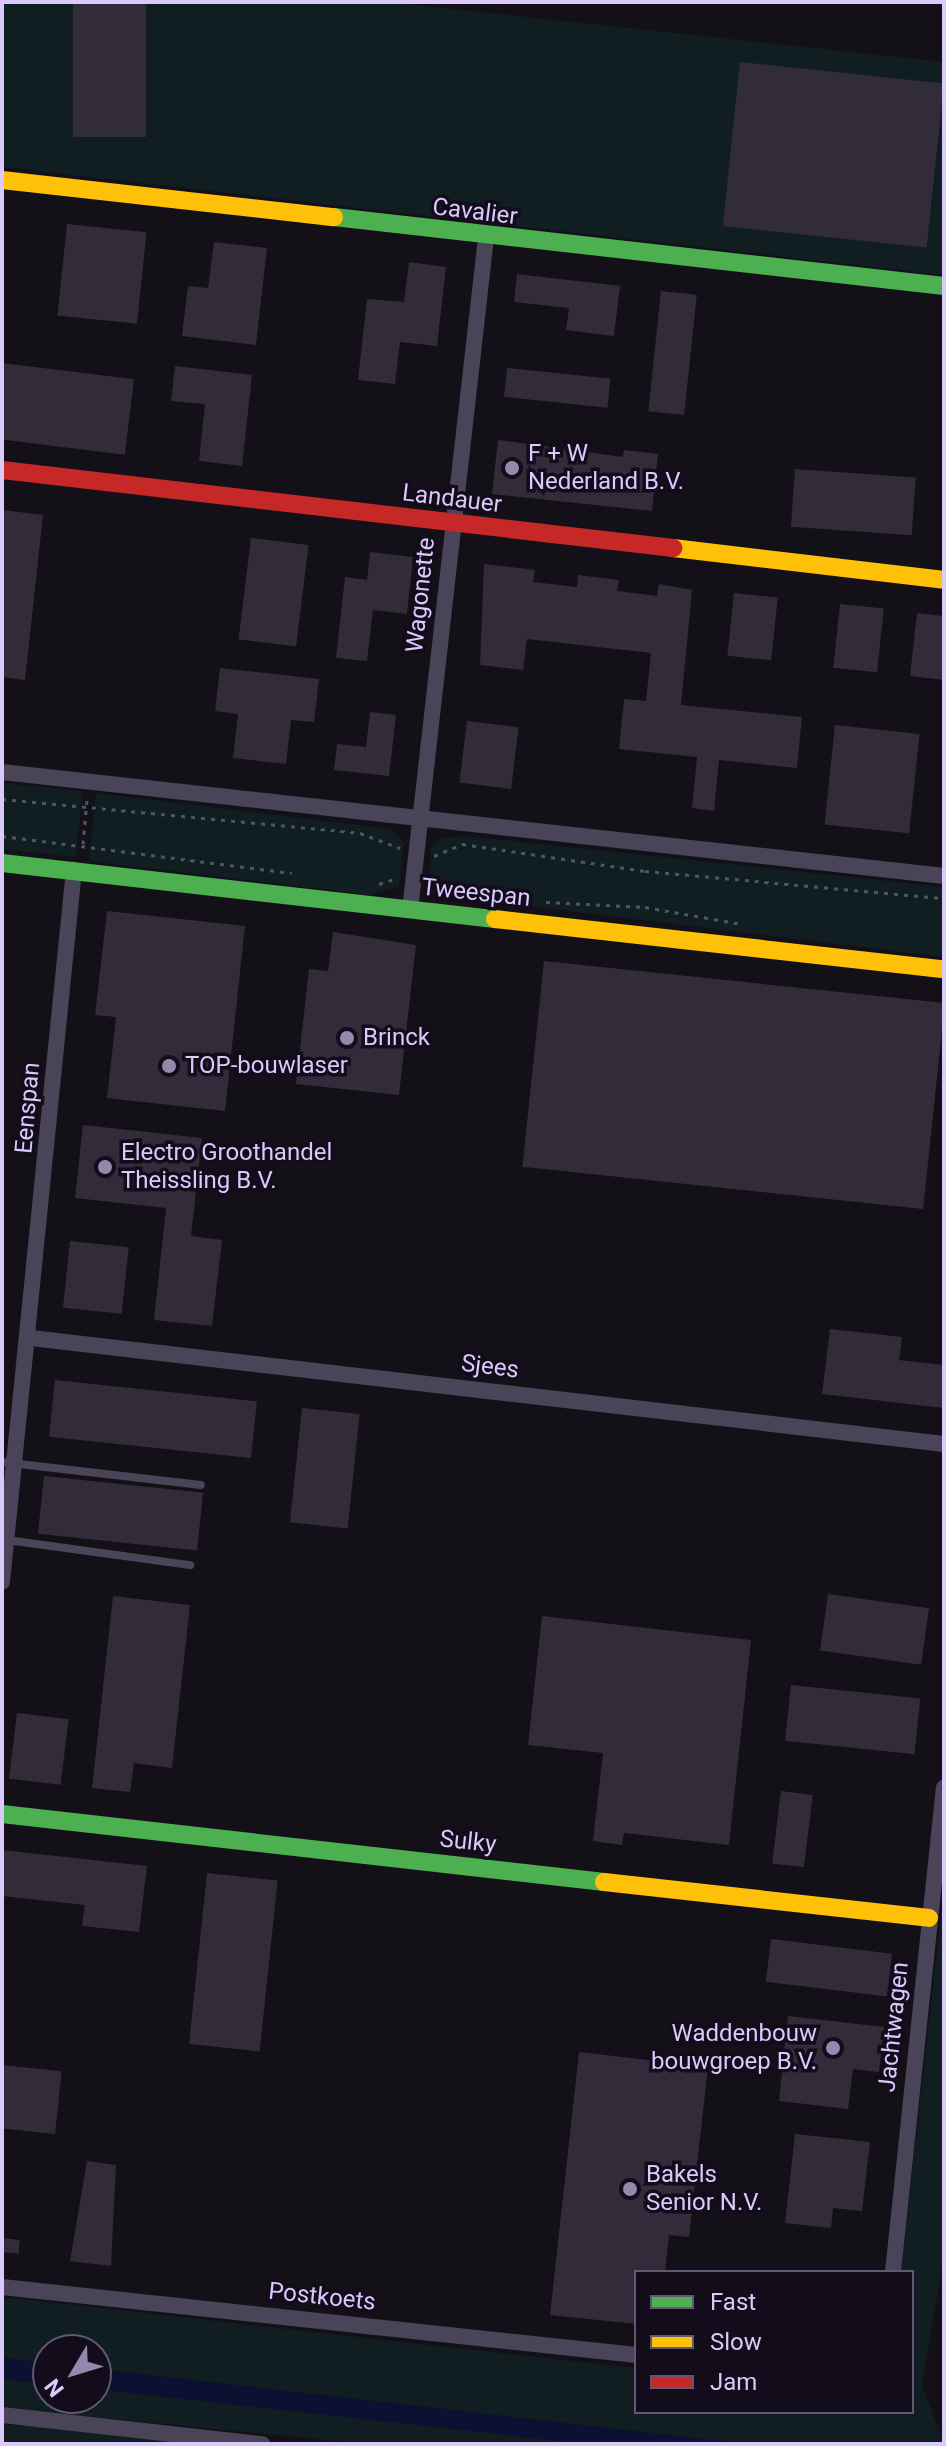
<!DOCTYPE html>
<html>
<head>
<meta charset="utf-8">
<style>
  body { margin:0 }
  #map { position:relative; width:946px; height:2446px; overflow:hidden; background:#131018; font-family:Roboto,sans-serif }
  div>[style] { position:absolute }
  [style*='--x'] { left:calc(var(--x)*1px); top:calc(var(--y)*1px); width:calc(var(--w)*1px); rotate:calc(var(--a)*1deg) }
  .green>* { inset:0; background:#101e22; transform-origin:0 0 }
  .water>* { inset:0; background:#0c1032; transform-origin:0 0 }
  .building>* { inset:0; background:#322c3a; transform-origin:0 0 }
  .path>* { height:3px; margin-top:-1.5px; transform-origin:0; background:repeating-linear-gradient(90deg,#4e5664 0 4px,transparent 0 10px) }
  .lane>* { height:8px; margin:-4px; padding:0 4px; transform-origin:4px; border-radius:4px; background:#494458 }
  .street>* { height:16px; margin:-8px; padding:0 8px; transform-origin:8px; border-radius:8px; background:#494458 }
  .fast>* { height:18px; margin:-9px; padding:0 9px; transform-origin:9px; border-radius:9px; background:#4caf50 }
  .slow>* { height:18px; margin:-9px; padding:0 9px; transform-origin:9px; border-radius:9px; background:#ffc107 }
  .jam>* { height:18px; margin:-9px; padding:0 9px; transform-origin:9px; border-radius:9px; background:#c62828 }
  .dots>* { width:22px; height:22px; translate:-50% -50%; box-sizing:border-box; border:4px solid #120c1b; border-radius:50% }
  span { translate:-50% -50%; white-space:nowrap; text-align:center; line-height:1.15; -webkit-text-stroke:7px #120c1b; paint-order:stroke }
  .street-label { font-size:24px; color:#dbc9fc }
  .poi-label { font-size:24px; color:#dbc9fc }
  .left { translate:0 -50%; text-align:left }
  .right { translate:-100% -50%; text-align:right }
  .frame { position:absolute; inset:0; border:4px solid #dbc9fc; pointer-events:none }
  .legend { position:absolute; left:634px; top:2270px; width:280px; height:144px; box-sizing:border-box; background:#120c1b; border:2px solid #625875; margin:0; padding:10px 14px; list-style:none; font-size:24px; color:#dbc9fc }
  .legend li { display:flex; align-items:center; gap:16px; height:40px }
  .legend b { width:40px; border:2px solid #625875 }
  .north { position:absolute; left:32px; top:2334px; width:80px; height:80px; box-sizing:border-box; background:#120c1b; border:2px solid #625875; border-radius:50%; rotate:232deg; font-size:22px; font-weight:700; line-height:32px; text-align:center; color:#dbc9fc }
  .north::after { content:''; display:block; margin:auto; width:28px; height:36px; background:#9588ac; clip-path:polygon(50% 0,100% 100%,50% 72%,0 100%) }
</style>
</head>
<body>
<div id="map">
  <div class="green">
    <div style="clip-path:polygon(2px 2px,388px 2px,944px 62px,944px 275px,2px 167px)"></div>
    <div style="left:2px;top:783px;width:81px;height:66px;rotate:6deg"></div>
    <div style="clip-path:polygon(96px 793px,391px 829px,404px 842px,399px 886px,370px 895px,89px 861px)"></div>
    <div style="clip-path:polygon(465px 836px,944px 887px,944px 957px,430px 894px,431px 848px,440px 839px)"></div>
    <div style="clip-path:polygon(944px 1889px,944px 2255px,922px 2385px,944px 2444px,745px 2444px,96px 2369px,96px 2350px,48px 2350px,48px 2363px,2px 2358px,2px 2297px,636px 2368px,636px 2412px,912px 2412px,912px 2272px,901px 2272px)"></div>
    <div style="clip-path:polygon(2px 2379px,48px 2384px,48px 2398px,96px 2398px,96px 2389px,587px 2444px,368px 2444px,2px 2408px)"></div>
    <div style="clip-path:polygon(2px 2424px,87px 2431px,200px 2444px,2px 2444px)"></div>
  </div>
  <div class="water">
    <div style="left:2px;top:2358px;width:46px;height:21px;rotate:6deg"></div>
    <div style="clip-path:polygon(96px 2369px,745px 2444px,587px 2444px,96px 2389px)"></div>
  </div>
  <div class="building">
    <div style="left:73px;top:2px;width:73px;height:135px"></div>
    <div style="left:740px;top:62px;width:205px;height:165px;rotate:6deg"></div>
    <div style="left:67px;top:224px;width:80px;height:92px;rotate:6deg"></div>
    <div style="clip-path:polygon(214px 242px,267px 248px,256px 345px,182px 336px,188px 286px,208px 288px)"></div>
    <div style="clip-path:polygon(409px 262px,446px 267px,437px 346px,400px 342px,395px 384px,358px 380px,367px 299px,404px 302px)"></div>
    <div style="clip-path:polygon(517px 274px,620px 286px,614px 336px,566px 330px,569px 308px,514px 302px)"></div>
    <div style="left:661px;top:291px;width:36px;height:121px;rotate:6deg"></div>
    <div style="left:2px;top:363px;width:133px;height:76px;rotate:7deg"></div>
    <div style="clip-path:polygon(175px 366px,252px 375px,242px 466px,199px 461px,205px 404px,171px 401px)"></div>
    <div style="left:507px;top:368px;width:104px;height:29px;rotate:6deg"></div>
    <div style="clip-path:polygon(498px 440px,623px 457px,624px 450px,658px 454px,652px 511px,492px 494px)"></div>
    <div style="left:795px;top:469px;width:121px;height:58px;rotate:4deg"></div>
    <div style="clip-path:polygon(2px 510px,43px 515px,25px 680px,2px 677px)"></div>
    <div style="left:251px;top:538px;width:58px;height:102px;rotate:7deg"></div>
    <div style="clip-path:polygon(370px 552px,413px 557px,407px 614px,373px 610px,367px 661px,336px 658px,345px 577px,367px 580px)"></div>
    <div style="clip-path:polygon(484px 564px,535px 570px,533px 582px,577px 587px,578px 575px,619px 580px,617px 591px,657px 596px,659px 584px,692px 590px,681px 705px,802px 717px,797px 768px,719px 760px,714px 811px,692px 808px,697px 757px,619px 749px,624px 699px,646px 701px,651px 653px,527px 639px,523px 670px,480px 665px)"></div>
    <div style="left:734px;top:593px;width:44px;height:63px;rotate:6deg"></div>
    <div style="left:840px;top:604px;width:44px;height:64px;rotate:6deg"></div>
    <div style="clip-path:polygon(917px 613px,944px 616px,944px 680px,910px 676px)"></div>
    <div style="clip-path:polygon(220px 668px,319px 679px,314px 722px,291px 720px,286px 764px,233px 758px,238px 714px,215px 711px)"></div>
    <div style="clip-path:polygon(370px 712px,396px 715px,389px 776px,334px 770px,337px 744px,366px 747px)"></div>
    <div style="left:467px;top:721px;width:52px;height:62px;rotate:7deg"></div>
    <div style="left:835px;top:725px;width:85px;height:100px;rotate:6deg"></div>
    <div style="clip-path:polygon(107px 911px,245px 926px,225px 1111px,107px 1098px,116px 1017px,95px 1015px)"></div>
    <div style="clip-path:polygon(333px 932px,416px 945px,399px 1095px,296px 1084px,309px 969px,328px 971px)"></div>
    <div style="left:544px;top:961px;width:403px;height:207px;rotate:6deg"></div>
    <div style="clip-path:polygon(83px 1125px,202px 1138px,191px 1236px,222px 1240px,212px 1326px,154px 1320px,166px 1208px,75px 1198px)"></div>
    <div style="left:70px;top:1241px;width:59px;height:67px;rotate:6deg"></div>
    <div style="clip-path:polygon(830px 1329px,902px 1337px,899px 1360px,944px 1365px,944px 1408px,822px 1394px)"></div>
    <div style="left:55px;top:1380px;width:203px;height:57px;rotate:6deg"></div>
    <div style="left:302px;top:1408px;width:58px;height:115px;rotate:6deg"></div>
    <div style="left:44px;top:1476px;width:160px;height:58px;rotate:6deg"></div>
    <div style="left:828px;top:1594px;width:102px;height:57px;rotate:8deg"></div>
    <div style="clip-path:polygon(113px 1596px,190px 1605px,172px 1768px,134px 1763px,130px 1792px,92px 1788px)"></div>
    <div style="clip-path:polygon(542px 1616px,751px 1640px,729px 1845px,624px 1833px,622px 1845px,593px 1841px,603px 1753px,528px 1745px)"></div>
    <div style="left:791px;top:1685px;width:130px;height:56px;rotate:6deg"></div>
    <div style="left:17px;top:1713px;width:52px;height:66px;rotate:7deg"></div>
    <div style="left:781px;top:1791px;width:32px;height:73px;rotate:7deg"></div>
    <div style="clip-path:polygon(2px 1850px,147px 1866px,139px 1932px,82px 1926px,85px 1905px,2px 1896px)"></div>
    <div style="left:207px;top:1873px;width:71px;height:172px;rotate:6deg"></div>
    <div style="left:771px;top:1939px;width:122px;height:43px;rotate:7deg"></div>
    <div style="clip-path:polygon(788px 2016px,884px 2027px,879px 2072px,853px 2069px,848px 2109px,779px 2101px)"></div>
    <div style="clip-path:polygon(579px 2052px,708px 2067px,689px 2237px,669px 2235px,665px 2272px,636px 2272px,636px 2324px,550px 2315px)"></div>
    <div style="left:2px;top:2065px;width:60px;height:63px;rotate:6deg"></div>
    <div style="clip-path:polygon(795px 2134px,870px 2142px,862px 2211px,833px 2208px,831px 2228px,785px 2223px)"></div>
    <div style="clip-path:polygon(87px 2161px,116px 2165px,111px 2266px,70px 2261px)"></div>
    <div style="left:2px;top:2238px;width:18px;height:14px;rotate:6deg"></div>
  </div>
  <div class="path">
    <div style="--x:2;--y:799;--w:360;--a:5.4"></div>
    <div style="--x:360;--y:833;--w:43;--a:20.6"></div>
    <div style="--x:2;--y:836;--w:292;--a:7.3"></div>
    <div style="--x:83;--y:844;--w:44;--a:-84.8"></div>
    <div style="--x:434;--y:856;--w:30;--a:-23"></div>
    <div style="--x:462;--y:844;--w:185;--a:8.4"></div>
    <div style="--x:645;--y:871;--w:300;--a:5.2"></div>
    <div style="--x:432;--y:883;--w:36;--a:16"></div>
    <div style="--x:379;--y:884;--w:16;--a:-18"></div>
    <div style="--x:546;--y:902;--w:99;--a:2.9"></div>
    <div style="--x:645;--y:907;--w:97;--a:10"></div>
  </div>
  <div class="lane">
    <div style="--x:2;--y:1462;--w:200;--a:6.6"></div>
    <div style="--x:7;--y:1540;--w:185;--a:7.8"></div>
  </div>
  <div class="street">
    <div style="--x:2;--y:772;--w:948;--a:6.3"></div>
    <div style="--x:410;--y:910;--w:676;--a:-83.55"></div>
    <div style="--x:31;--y:1338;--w:919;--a:6.62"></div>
    <div style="--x:2;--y:1582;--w:716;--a:-84.23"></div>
    <div style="--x:893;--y:2272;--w:487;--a:-84"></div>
    <div style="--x:2;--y:2287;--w:638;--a:6.12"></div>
    <div style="--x:2;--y:2415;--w:262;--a:6.4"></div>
  </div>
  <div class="fast">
    <div style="--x:334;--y:217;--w:614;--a:6.45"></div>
    <div style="--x:2;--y:863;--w:496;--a:6.5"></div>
    <div style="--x:2;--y:1814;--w:606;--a:6.44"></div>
  </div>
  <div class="slow">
    <div style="--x:2;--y:180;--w:334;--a:6.4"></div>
    <div style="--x:673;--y:548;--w:273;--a:6.7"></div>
    <div style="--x:495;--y:919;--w:452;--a:6.4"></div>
    <div style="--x:604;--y:1882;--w:327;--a:6.3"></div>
  </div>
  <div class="jam">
    <div style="--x:2;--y:470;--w:676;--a:6.63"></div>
  </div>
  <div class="dots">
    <div style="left:512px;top:468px;background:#9588ac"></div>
    <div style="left:347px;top:1038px;background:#9588ac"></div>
    <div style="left:169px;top:1066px;background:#9588ac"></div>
    <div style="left:105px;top:1167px;background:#9588ac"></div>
    <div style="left:833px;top:2048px;background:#9588ac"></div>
    <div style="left:630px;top:2189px;background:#9588ac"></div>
  </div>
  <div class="street-label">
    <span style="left:475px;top:212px;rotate:7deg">Cavalier</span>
    <span style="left:452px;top:499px;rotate:7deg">Landauer</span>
    <span style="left:421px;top:595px;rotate:-84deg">Wagonette</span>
    <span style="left:476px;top:893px;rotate:6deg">Tweespan</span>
    <span style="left:28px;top:1108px;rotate:-85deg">Eenspan</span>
    <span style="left:490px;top:1367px;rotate:7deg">Sjees</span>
    <span style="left:468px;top:1842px;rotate:6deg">Sulky</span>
    <span style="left:894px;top:2027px;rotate:-84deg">Jachtwagen</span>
    <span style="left:322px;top:2297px;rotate:6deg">Postkoets</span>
  </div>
  <div class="poi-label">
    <span class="left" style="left:528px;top:468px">F + W<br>Nederland B.V.</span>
    <span class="left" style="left:363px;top:1038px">Brinck</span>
    <span class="left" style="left:185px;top:1066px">TOP-bouwlaser</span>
    <span class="left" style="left:121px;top:1167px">Electro Groothandel<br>Theissling B.V.</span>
    <span class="right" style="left:817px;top:2048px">Waddenbouw<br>bouwgroep B.V.</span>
    <span class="left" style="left:646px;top:2189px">Bakels<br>Senior N.V.</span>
  </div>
  <div class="frame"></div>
  <ul class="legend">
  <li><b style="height:10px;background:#4caf50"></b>Fast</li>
  <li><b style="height:10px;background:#ffc107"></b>Slow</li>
  <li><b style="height:10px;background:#c62828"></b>Jam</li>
  </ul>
  <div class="north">N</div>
</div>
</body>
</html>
